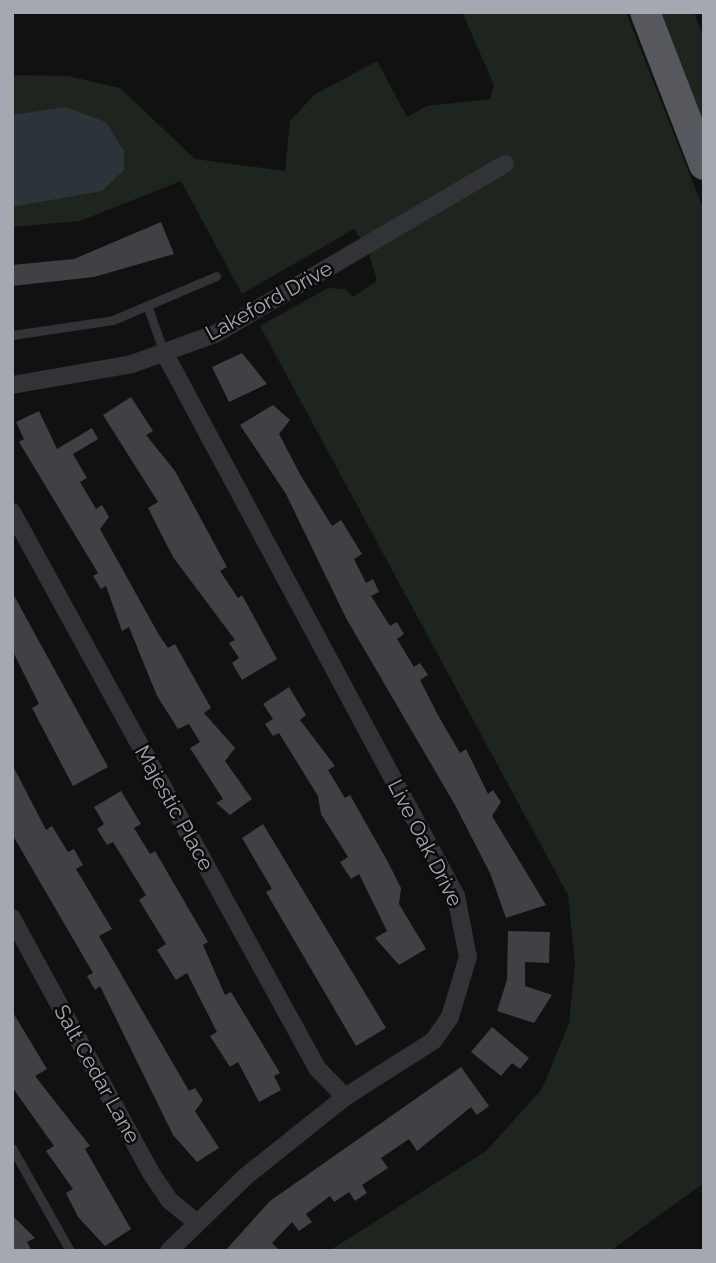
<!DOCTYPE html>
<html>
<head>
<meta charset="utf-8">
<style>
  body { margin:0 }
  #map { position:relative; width:716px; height:1263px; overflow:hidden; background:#111112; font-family:Raleway,sans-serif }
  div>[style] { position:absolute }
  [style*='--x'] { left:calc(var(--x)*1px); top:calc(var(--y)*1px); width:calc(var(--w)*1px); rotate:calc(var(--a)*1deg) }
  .green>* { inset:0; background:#1e241e }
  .water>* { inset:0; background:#2c3339 }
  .building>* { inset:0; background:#404145 }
  .service>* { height:9px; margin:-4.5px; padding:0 4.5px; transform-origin:4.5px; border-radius:4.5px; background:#323336 }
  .minor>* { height:18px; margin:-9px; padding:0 9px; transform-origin:9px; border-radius:9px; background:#323336 }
  .trunk>* { height:30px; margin:-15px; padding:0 15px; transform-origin:15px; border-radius:15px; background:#57585e }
  span { translate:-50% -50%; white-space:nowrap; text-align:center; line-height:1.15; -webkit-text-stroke:5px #0c0c0d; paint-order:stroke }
  .street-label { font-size:21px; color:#a4a8b1 }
  .frame { position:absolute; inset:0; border:14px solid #a4a8b1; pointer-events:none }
</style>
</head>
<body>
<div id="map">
  <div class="green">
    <div style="clip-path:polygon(462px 12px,626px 12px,704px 211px,704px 1183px,610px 1251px,329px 1251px,486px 1151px,542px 1089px,569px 1023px,575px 964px,568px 895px,260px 326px,328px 288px,345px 289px,353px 297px,377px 281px,368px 250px,354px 229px,242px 294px,181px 181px,80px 221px,12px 227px,12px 75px,68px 76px,120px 88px,195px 159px,285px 171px,290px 121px,314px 95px,377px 61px,407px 117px,427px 106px,490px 99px,494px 85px)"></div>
    <div style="clip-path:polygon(658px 12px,694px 12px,704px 39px,704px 129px)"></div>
  </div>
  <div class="water">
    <div style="clip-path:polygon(65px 107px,106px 122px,124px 151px,124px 170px,102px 191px,12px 207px,12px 115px)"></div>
  </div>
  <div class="building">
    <div style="clip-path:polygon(161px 222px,174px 254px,94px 277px,12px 286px,12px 265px,74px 259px)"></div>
    <div style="clip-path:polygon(242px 353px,267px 384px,229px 402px,212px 367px)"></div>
    <div style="clip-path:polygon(131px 397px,153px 431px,146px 435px,175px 471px,227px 567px,220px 571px,238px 598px,242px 595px,277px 659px,242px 680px,232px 663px,239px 658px,229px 643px,235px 640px,173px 557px,148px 508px,158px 502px,103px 415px)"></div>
    <div style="clip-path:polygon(273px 405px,290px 420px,279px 434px,301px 476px,332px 526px,341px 520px,362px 554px,354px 559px,366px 583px,373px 579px,379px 592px,371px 596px,390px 626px,397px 622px,404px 634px,397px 639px,414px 667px,420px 663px,428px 675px,420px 680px,439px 717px,460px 753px,466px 749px,488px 794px,493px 790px,501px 802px,492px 816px,546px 905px,506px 918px,490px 873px,455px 805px,346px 618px,286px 494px,240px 425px)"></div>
    <div style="clip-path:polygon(39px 411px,57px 449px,92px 428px,98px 439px,73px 454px,87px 478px,80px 482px,96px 509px,102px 505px,109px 517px,100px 529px,159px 635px,168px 648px,175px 644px,211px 708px,204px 713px,235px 748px,225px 761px,252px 799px,230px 815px,216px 803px,223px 799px,190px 748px,200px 742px,189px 724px,178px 729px,157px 696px,129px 627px,122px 631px,106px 586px,101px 589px,93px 576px,98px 573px,19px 442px,24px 439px,16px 422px)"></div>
    <div style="clip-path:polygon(12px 592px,108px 767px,73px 786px,32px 708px,39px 704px,12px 650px)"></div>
    <div style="clip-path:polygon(289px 687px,306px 715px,300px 720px,335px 766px,328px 770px,345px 798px,350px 795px,389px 864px,401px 888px,399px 904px,426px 949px,399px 965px,375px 938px,387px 931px,359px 874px,351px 879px,340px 862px,348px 857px,321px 814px,318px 796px,279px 733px,273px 736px,265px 724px,273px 719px,263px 704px)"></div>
    <div style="clip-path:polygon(12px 764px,46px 830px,52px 826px,68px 852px,74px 849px,83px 865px,76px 869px,112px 929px,99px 936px,189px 1091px,195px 1088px,203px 1100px,195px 1111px,219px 1148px,197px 1162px,173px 1135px,100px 986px,95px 990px,87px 976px,93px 973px,12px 834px)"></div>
    <div style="clip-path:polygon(121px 791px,141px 824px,134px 828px,150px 854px,155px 851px,208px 942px,203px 945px,225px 995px,231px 992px,280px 1073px,274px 1076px,281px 1090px,259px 1102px,238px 1062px,230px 1067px,210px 1036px,217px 1032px,187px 973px,176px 980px,157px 950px,166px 944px,139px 900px,146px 895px,113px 842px,107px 845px,97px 829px,104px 824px,94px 807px)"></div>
    <div style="clip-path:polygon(263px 824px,386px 1028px,356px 1046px,266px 892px,272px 889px,242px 838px)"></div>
    <div style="clip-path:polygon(508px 931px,550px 932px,549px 963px,525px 962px,525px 986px,552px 995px,534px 1023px,497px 1011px,507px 980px)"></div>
    <div style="clip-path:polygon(12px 1011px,47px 1069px,35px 1076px,90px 1146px,85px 1149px,131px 1229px,105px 1246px,78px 1217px,66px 1193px,73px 1189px,46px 1151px,54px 1146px,12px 1087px)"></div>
    <div style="clip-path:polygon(492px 1027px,529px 1058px,520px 1069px,512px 1063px,501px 1076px,471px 1052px)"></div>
    <div style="clip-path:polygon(461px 1067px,489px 1106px,477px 1115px,471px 1107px,417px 1151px,409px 1139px,381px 1158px,388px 1168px,362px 1185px,367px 1193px,355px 1201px,349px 1192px,334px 1202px,330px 1196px,306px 1214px,312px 1222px,299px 1231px,292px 1222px,272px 1243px,280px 1251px,225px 1251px,270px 1201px)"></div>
    <div style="clip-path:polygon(12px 1215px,35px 1238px,27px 1242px,32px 1251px,12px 1251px)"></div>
  </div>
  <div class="service">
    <div style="--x:148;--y:308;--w:48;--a:70.4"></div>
    <div style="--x:12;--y:335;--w:102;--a:-8.4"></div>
    <div style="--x:113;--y:320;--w:112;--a:-23.1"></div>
    <div style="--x:12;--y:1148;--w:118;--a:60.6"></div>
  </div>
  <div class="minor">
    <div style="--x:165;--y:354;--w:615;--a:61.77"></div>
    <div style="--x:456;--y:896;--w:62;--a:78.9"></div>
    <div style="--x:468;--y:957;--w:63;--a:106.7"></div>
    <div style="--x:450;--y:1017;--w:29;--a:125"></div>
    <div style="--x:433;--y:1041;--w:104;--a:147.5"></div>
    <div style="--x:345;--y:1097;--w:127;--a:141.4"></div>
    <div style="--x:246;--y:1176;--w:107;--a:135.8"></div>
    <div style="--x:12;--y:385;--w:122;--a:-9.9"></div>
    <div style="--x:132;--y:364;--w:88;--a:-19.9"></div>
    <div style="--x:215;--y:334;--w:336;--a:-30.4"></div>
    <div style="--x:12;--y:512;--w:634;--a:61.25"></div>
    <div style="--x:317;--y:1068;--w:40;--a:46"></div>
    <div style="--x:12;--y:918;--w:290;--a:61.4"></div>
    <div style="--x:151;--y:1173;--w:32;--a:56"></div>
    <div style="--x:169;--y:1200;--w:32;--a:39"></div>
  </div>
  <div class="trunk">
    <div style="--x:645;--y:12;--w:164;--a:68.9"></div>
  </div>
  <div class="street-label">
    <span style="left:269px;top:301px;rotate:-29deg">Lakeford Drive</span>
    <span style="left:174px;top:808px;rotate:61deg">Majestic Place</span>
    <span style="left:425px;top:843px;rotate:63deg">Live Oak Drive</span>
    <span style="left:97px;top:1074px;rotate:61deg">Salt Cedar Lane</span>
  </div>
  <div class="frame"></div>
</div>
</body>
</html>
